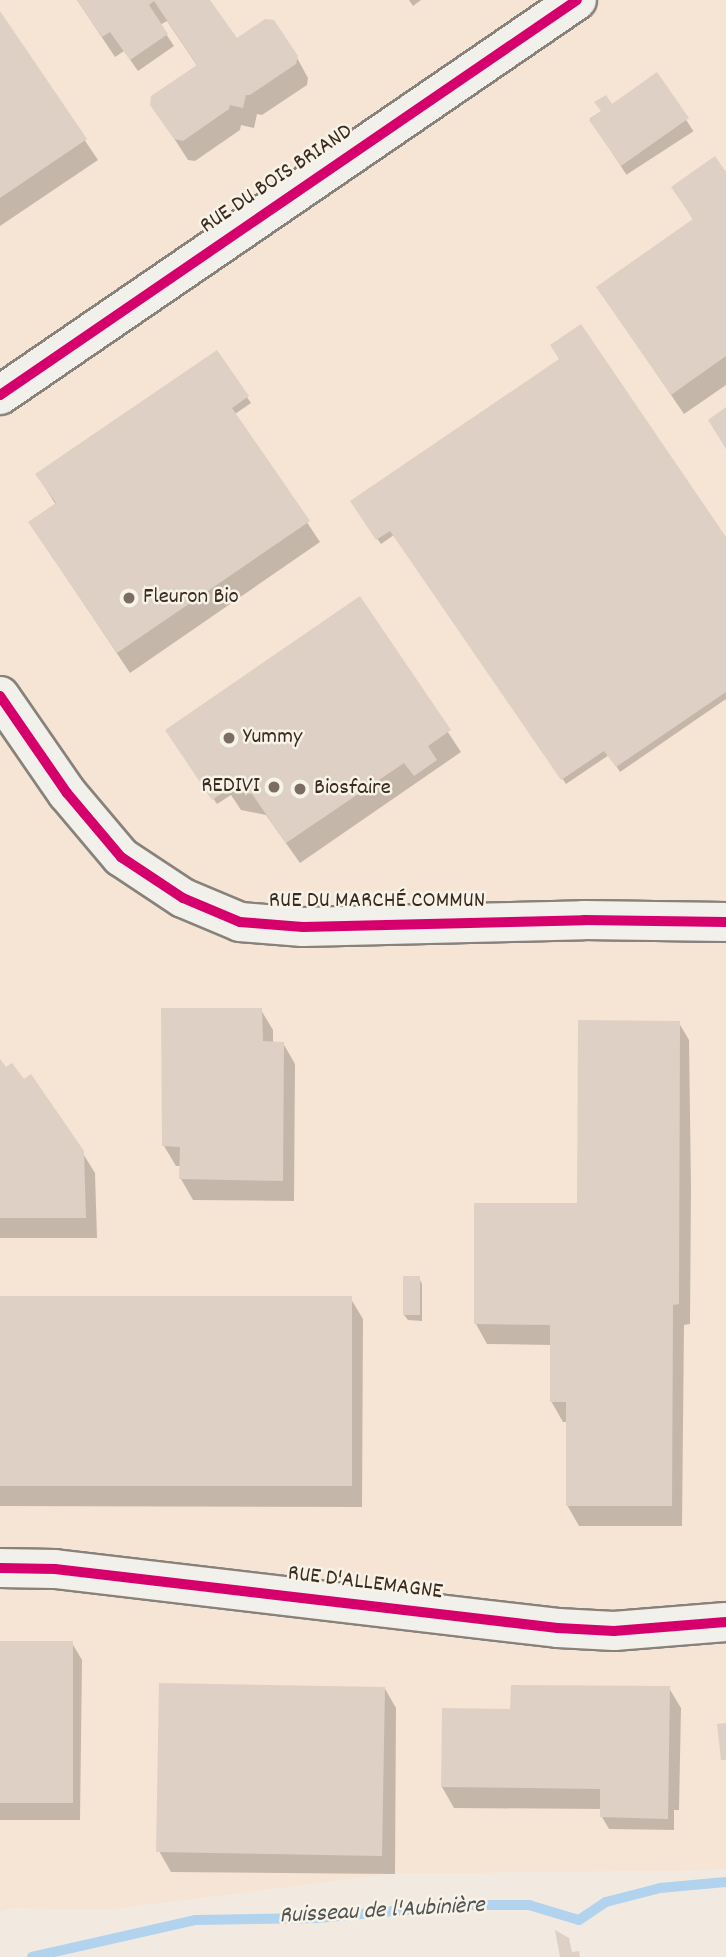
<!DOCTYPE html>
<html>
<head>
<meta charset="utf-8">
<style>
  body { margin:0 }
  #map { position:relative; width:726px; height:1957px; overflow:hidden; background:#f2eae1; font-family:Dekko,sans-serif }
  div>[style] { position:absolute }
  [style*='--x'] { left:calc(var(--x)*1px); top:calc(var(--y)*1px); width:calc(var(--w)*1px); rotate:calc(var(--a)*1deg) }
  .built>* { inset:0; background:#f6e5d5 }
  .shadow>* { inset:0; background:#0003; transform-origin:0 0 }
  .stream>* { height:10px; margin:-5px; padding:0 5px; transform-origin:5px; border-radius:5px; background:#b1d3ee }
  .building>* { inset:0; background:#ded0c5; transform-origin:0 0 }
  .roads { filter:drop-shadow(2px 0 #88827b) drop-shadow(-2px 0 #88827b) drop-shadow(0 2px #88827b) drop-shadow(0 -2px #88827b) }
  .minor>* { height:38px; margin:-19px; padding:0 19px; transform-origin:19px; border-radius:19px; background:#f2f0eb }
  .cycleway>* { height:10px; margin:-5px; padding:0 5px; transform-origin:5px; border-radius:5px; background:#d6006c }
  .dots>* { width:19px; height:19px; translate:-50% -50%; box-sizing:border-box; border:4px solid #f7f3e8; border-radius:50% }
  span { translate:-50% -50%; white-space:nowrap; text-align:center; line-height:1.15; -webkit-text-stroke:5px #f7f3e8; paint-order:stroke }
  .street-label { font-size:23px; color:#3b2a1e }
  .poi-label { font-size:23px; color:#3b2a1e }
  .left { translate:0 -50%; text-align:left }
  .right { translate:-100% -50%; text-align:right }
  .water-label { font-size:24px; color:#525253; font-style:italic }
</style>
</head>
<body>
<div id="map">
  <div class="built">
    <div style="clip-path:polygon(0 0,726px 0,726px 1870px,389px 1874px,107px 1910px,11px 1908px,0 1912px)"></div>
  </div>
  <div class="shadow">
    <div style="clip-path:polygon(77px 0,208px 0,236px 41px,296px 56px,308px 78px,307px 85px,262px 115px,257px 114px,254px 128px,241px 125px,240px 130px,195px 161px,188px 160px,152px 104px,198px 67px,167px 21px,160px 25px,174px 46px,138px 71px,124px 51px,115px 57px)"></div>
    <div style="clip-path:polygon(409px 0,421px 0,413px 6px)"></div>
    <div style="clip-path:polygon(0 14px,98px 160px,0 226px)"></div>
    <div style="left:657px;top:75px;width:67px;height:80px;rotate:57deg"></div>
    <div style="clip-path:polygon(726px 176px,726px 385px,684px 414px,624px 326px,694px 221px,673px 187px)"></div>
    <div style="clip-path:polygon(217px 352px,251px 403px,235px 414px,320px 542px,130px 673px,30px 523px,56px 505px,37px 475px)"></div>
    <div style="clip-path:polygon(355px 507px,726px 540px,726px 699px,620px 772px,609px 755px,566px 784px,394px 535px,381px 544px)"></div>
    <div style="clip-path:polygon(360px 599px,461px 752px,300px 863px,266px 815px,241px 810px,231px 795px,217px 804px,170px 736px)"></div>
    <div style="clip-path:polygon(261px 1010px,273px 1030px,273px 1043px,283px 1043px,295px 1064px,294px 1201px,193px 1200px,181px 1179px,181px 1166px,176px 1166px,164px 1146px)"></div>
    <div style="clip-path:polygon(679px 1023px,689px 1040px,691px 1187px,690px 1324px,684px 1325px,682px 1526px,579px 1526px,567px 1505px,568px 1422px,563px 1422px,551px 1401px,551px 1345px,487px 1344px,476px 1324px,579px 1205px)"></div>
    <div style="clip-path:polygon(0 1062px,82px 1152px,95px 1173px,97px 1238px,0 1238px)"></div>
    <div style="clip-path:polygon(419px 1278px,422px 1284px,422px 1321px,408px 1320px,404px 1315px)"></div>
    <div style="clip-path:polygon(0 1297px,351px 1299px,363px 1319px,362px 1507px,0 1506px)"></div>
    <div style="clip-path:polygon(0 1643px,72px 1643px,82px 1660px,80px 1820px,0 1820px)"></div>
    <div style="clip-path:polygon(384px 1687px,396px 1708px,395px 1874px,171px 1872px,159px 1851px)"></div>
    <div style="clip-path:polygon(669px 1688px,681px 1708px,679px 1810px,674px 1810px,674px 1830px,609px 1829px,602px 1817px,602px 1809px,454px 1808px,442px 1787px,512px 1711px)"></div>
  </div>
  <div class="stream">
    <div style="--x:32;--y:1957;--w:167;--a:-12.8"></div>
    <div style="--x:195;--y:1920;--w:122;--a:-0.9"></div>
    <div style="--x:317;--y:1918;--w:145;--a:-5.2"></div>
    <div style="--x:461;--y:1905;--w:68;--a:0"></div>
    <div style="--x:529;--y:1905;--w:52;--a:16.7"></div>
    <div style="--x:579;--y:1920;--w:32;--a:-34"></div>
    <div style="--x:606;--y:1902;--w:56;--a:-14.5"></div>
    <div style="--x:660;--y:1888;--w:66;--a:-5.2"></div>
  </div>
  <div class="building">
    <div style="clip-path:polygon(77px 0,210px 0,237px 38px,265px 19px,274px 20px,298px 56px,296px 64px,250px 95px,246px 95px,243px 108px,230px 105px,229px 109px,183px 141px,174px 139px,150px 105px,151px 96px,197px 65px,154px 1px,149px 5px,168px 34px,130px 60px,110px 32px,102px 37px)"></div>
    <div style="clip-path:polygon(0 11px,87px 139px,0 198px)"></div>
    <div style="clip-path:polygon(657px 72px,689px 118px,621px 166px,589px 120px,601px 111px,594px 102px,606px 95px,612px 104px)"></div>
    <div style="clip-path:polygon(715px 156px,726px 172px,726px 356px,671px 395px,596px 287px,693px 219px,671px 187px)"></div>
    <div style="clip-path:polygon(581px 324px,726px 537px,726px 692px,616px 767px,604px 751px,561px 780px,390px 531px,376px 540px,350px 501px,559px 359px,550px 345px)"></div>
    <div style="clip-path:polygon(217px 350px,249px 396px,232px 408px,310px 521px,117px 653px,28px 522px,56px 503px,35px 474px)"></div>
    <div style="clip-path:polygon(726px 407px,726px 449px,708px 420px)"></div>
    <div style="clip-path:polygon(360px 596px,451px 730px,428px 746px,437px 760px,414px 776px,404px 763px,286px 843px,252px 794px,227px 790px,212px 800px,165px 730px)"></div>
    <div style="clip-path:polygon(161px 1008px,262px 1008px,263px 1041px,284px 1042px,283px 1181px,179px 1179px,180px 1147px,162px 1146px)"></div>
    <div style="clip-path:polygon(578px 1020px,680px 1021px,679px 1304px,673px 1305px,672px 1506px,566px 1506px,566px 1402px,550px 1402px,550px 1325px,474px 1324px,474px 1203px,577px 1203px)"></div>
    <div style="clip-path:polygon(0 1059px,6px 1067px,12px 1063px,24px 1079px,31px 1074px,84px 1151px,86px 1218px,0 1218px)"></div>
    <div style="left:403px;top:1276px;width:17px;height:39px"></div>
    <div style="left:0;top:1296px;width:352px;height:190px"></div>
    <div style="left:0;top:1641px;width:73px;height:162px"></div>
    <div style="left:159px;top:1683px;width:226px;height:169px;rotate:1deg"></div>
    <div style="clip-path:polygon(511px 1685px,670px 1686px,668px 1819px,600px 1817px,600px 1789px,441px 1787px,442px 1708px,510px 1709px)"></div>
    <div style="clip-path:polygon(726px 1723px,726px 1760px,721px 1760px,717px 1724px)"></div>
    <div style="clip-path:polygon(555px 1930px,569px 1938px,572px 1952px,579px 1951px,580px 1957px,560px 1957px)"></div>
  </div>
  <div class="roads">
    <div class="minor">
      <div style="--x:0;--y:395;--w:699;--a:-34.39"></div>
      <div style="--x:0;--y:696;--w:118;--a:55.4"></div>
      <div style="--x:67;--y:793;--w:84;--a:49.8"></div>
      <div style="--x:121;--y:857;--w:74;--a:33.5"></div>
      <div style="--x:183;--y:898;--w:62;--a:22.8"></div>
      <div style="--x:240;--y:922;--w:63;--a:4.5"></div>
      <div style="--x:303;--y:927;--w:281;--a:-1.4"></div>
      <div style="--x:584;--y:920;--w:142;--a:0.8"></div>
      <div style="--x:0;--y:1568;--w:55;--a:1"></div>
      <div style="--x:55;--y:1569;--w:506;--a:6.69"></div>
      <div style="--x:558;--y:1628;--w:56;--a:3.1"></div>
      <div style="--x:614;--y:1631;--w:112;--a:-4.6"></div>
    </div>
  </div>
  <div class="cycleway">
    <div style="--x:0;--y:395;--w:699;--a:-34.39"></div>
    <div style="--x:0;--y:696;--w:118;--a:55.4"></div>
    <div style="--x:67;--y:793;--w:84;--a:49.8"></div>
    <div style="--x:121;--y:857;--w:74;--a:33.5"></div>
    <div style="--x:183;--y:898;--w:62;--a:22.8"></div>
    <div style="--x:240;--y:922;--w:63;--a:4.5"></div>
    <div style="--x:303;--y:927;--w:281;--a:-1.4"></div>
    <div style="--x:584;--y:920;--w:142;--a:0.8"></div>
    <div style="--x:0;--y:1568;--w:55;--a:1"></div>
    <div style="--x:55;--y:1569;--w:506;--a:6.69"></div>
    <div style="--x:558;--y:1628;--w:56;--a:3.1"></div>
    <div style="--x:614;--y:1631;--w:112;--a:-4.6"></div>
  </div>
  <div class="dots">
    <div style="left:129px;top:598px;background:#7b6d62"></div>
    <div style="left:229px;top:738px;background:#7b6d62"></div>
    <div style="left:274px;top:787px;background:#7b6d62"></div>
    <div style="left:300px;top:789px;background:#7b6d62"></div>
  </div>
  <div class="street-label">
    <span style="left:277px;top:180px;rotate:-34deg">RUE DU BOIS BRIAND</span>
    <span style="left:377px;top:902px">RUE DU MARCHÉ COMMUN</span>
    <span style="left:365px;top:1584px;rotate:7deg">RUE D'ALLEMAGNE</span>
  </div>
  <div class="poi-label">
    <span class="left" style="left:143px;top:598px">Fleuron Bio</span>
    <span class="left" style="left:243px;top:738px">Yummy</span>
    <span class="right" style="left:260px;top:787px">REDIVI</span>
    <span class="left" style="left:314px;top:789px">Biosfaire</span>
  </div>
  <div class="water-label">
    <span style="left:382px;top:1912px;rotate:-3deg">Ruisseau de l'Aubinière</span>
  </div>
</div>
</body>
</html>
